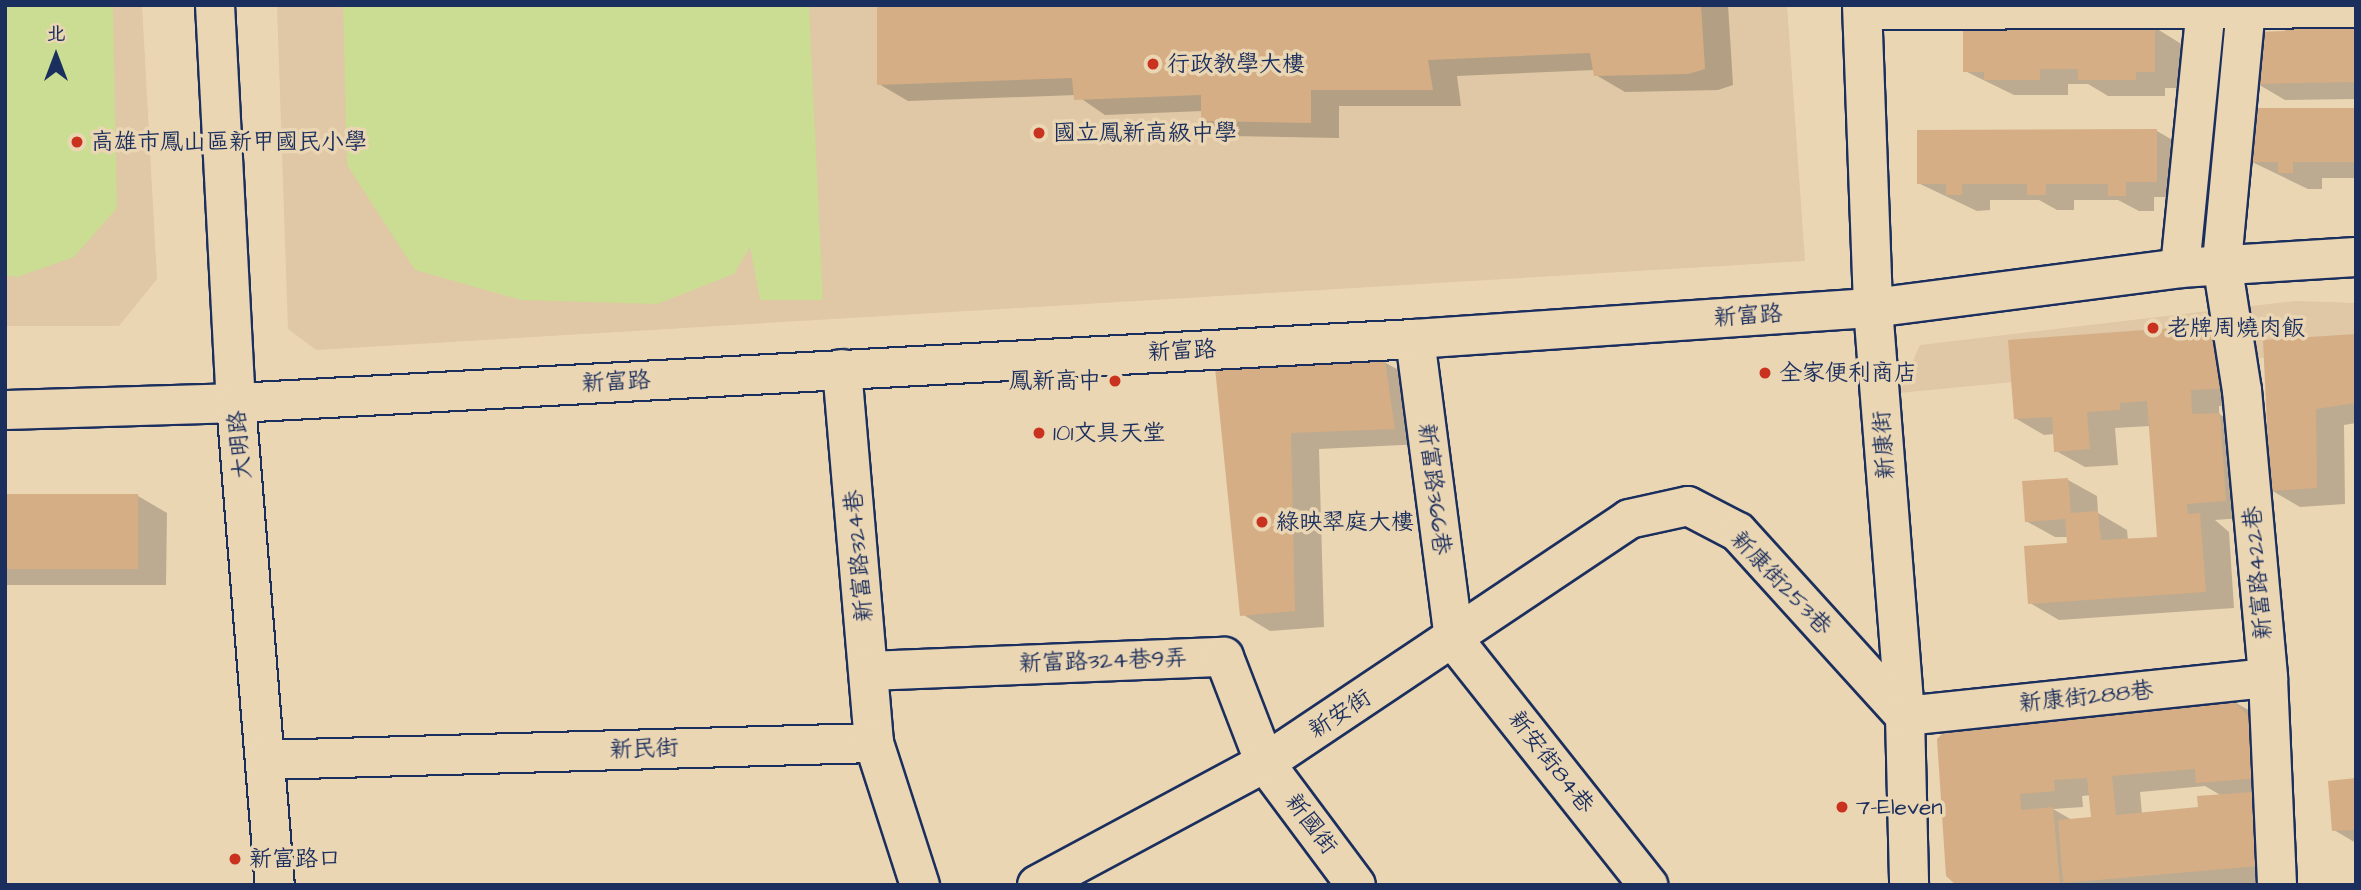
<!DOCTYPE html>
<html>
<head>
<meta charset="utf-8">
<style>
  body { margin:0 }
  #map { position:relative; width:2361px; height:890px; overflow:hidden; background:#ebd6b4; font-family:"Architects Daughter","LXGW WenKai TC",sans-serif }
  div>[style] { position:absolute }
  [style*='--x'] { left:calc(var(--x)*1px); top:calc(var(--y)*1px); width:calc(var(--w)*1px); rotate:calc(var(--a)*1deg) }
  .built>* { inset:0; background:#e0c7a5 }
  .green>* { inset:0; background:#cadd92 }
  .shadow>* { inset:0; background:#0003 }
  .building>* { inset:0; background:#d5ae86; transform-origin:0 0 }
  .roads { filter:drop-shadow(2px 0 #1b2f5e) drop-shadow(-2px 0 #1b2f5e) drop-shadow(0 2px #1b2f5e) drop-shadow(0 -2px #1b2f5e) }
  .street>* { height:38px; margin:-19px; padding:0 19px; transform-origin:19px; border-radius:19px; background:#ebd6b4 }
  .dots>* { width:19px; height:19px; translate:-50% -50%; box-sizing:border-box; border:4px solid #ebd6b4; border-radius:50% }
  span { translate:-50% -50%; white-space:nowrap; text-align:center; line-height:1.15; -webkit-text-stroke:7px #ebd6b4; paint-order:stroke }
  .poi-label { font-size:23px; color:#1b2f5e }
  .left { translate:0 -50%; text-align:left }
  .right { translate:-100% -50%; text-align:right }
  .street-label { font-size:23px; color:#1b2f5e }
  .frame { position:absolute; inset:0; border:7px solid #1b2f5e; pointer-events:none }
  .north { position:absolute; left:21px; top:21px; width:70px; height:70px; -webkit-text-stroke:5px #ebd6b4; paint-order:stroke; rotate:0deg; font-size:19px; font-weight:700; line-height:28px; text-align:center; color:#1b2f5e }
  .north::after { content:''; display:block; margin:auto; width:24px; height:32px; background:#1b2f5e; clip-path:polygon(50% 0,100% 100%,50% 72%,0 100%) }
</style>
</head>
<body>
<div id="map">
  <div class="built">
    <div style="clip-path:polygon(5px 5px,142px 5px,157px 279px,119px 326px,5px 326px)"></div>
    <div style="clip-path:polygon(277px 5px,1787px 5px,1805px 261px,316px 350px,288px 329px)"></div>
    <div style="clip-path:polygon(2295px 301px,2356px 303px,2356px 349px,1899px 393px,1920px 345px)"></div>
  </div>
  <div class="green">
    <div style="clip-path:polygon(5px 5px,113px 5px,117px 208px,74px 257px,17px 277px,5px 275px)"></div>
    <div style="clip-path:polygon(343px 5px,809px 5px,823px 300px,760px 300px,750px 247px,734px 274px,657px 304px,521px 300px,415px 270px,347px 165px)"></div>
  </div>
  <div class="shadow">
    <div style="clip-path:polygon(879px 5px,1728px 5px,1733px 85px,1718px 90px,1625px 92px,1596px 75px,1595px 70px,1457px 76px,1461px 106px,1339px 106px,1339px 138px,1231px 136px,1202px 120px,1202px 111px,1105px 115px,1076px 95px,908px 101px,879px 84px)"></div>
    <div style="clip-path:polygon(2039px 17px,2064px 32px,2138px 17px,2183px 45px,2183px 88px,2165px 88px,2165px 96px,2108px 96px,2088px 84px,2068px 84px,2068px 95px,2014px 95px,1965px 71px)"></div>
    <div style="clip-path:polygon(2301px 19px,2322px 30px,2356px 29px,2356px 99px,2285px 100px,2256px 83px,2286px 33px)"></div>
    <div style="clip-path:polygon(2356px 110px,2356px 178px,2322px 178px,2322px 189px,2308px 189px,2250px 161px)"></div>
    <div style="clip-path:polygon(2157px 131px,2186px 148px,2186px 197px,2154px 197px,2154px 211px,2139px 211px,2118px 200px,2074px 200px,2074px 210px,2057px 210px,2039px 200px,1990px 200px,1990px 210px,1977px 211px,1918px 183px)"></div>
    <div style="clip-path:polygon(2225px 326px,2254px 343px,2258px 403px,2219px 406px,2219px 414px,2248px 431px,2255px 517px,2215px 520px,2229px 532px,2234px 608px,2059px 620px,2030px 603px,2068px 545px,2068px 537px,2055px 537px,2026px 521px,2068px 480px,2097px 496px,2098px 513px,2127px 530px,2128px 540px,2158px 538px,2150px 426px,2115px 428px,2118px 465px,2085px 467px,2056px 451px,2055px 434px,2044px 435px,2015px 418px)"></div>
    <div style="clip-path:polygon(2356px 336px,2356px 423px,2344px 425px,2345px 504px,2300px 507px,2271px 490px)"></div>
    <div style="clip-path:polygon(1384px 362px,1413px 378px,1423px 444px,1319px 449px,1324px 627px,1270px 631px,1242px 614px,1217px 369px)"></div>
    <div style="clip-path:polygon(5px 495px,138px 496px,167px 513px,166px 585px,5px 585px)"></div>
    <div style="clip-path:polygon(evenodd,2222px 695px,2252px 712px,2259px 885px,1959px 885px,1939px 739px,2222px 695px,2205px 786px,2222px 796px,2200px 809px,2142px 814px,2140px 792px,2205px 786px,2222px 695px,2091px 795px,2093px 818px,2072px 820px,2053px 809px,2083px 807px,2082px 796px,2091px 795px)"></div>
    <div style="clip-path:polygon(2356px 780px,2356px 843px,2334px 830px)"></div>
  </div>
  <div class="building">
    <div style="clip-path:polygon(877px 5px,1701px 5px,1705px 69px,1688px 74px,1594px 76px,1590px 53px,1428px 60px,1433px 90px,1311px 90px,1311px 123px,1201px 121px,1201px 95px,1074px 100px,1072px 78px,877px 85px)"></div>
    <div style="clip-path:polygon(2040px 16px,2040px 30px,2076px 30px,2076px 16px,2155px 27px,2155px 72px,2136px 72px,2136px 80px,2078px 80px,2078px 69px,2040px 69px,2040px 80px,1984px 80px,1984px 72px,1963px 72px,1963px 24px)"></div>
    <div style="clip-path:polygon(2285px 17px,2302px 17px,2302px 29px,2356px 28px,2356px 82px,2254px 84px,2253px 32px,2285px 31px)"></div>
    <div style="clip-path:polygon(2248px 108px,2356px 108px,2356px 162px,2293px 162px,2293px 173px,2278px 173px,2278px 162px,2248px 162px)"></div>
    <div style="clip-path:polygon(2157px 129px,2157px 182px,2126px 182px,2126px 196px,2108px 196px,2108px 184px,2046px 184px,2046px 195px,2027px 195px,2027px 184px,1962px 184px,1962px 195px,1946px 195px,1946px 184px,1917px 184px,1917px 130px)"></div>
    <div style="clip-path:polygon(2226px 324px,2230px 388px,2191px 390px,2192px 414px,2220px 413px,2226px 501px,2187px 504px,2188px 514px,2200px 513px,2206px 592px,2028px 604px,2024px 546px,2067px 543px,2065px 519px,2025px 522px,2022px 481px,2068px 478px,2071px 513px,2098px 511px,2101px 540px,2157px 537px,2147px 401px,2120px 403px,2120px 410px,2087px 412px,2090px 449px,2054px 452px,2052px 417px,2014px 419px,2008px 340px)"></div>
    <div style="clip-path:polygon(2356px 334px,2356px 403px,2316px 409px,2317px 488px,2270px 491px,2263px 340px)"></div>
    <div style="clip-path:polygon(1385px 360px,1395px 429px,1291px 433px,1295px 611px,1240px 616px,1215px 368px)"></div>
    <div style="left:5px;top:494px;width:133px;height:75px"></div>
    <div style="clip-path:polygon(2223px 693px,2255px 721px,2261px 778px,2196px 783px,2195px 769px,2112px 776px,2116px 815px,2198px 807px,2197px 796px,2253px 792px,2259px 866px,2063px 883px,2058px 820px,2091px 817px,2087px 778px,2054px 780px,2055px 791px,2020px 794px,2021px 810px,2053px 807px,2060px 885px,1956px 885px,1946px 876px,1937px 739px,1960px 716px)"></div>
    <div style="clip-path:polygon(2356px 778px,2356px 830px,2332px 831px,2328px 781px)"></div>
  </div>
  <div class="roads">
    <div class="street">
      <div style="--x:215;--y:5;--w:399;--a:87"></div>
      <div style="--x:236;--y:403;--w:484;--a:85.4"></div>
      <div style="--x:1862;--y:5;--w:303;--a:87.9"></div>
      <div style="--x:1873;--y:308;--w:409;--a:85.5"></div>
      <div style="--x:1905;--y:716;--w:169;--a:88.6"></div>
      <div style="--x:2246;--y:8;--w:256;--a:95.4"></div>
      <div style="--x:2222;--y:263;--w:129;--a:81.1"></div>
      <div style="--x:2242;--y:390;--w:289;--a:84.8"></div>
      <div style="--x:2268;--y:678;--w:207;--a:87.5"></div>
      <div style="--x:1863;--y:10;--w:493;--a:-0.2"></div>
      <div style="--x:2180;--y:268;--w:261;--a:-84.3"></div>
      <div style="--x:1415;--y:339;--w:304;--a:82.6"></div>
      <div style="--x:1454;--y:640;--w:313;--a:51.6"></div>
      <div style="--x:842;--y:369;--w:375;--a:85.1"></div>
      <div style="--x:5;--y:410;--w:231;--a:-1.7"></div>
      <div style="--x:236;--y:403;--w:1181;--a:-3.11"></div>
      <div style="--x:1415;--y:339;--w:459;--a:-3.9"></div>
      <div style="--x:1873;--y:308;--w:310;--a:-7.4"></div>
      <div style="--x:2180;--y:268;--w:176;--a:-3.6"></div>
      <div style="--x:869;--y:671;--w:355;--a:-2.3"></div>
      <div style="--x:1224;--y:657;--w:114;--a:68.9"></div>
      <div style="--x:1265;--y:763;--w:152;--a:53.3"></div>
      <div style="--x:265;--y:760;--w:609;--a:-1.6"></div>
      <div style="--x:874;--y:743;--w:149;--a:72.1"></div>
      <div style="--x:1037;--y:885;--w:259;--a:-28.2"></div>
      <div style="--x:1265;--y:763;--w:438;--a:-33.8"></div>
      <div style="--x:1629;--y:519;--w:60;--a:-12.4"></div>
      <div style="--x:1688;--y:506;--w:56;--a:27.5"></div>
      <div style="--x:1738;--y:532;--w:248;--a:47.8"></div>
      <div style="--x:1905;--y:716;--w:365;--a:-6"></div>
    </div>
  </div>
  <div class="dots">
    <div style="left:1153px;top:64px;background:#c8321e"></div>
    <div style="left:1039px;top:133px;background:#c8321e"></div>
    <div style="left:77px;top:142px;background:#c8321e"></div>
    <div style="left:2153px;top:328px;background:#c8321e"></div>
    <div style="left:1765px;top:373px;background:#c8321e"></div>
    <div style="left:1115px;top:381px;background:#c8321e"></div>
    <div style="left:1039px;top:433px;background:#c8321e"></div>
    <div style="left:1262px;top:522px;background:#c8321e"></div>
    <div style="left:1842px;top:807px;background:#c8321e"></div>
    <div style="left:235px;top:859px;background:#c8321e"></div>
  </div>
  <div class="poi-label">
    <span class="left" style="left:1167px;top:64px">行政教學大樓</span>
    <span class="left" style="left:1053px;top:133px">國立鳳新高級中學</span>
    <span class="left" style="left:91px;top:142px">高雄市鳳山區新甲國民小學</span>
    <span class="left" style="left:2167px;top:328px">老牌周燒肉飯</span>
    <span class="left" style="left:1779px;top:373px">全家便利商店</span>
    <span class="right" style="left:1101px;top:381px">鳳新高中</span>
    <span class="left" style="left:1053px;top:433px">101文具天堂</span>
    <span class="left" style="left:1276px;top:522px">綠映翠庭大樓</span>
    <span class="left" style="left:1856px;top:807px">7-Eleven</span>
    <span class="left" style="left:249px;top:859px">新富路口</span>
  </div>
  <div class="street-label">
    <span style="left:1748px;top:316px;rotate:-4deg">新富路</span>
    <span style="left:1182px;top:351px;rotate:-3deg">新富路</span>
    <span style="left:616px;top:382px;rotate:-3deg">新富路</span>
    <span style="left:240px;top:445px;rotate:-95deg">大明路</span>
    <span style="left:1884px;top:445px;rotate:-94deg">新康街</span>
    <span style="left:1434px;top:489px;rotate:83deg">新富路366巷</span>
    <span style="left:859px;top:556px;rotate:-95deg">新富路324巷</span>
    <span style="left:2258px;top:573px;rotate:-95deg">新富路422巷</span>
    <span style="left:1781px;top:583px;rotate:46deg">新康街253巷</span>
    <span style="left:1103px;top:661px;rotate:-2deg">新富路324巷9弄</span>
    <span style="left:2086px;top:697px;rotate:-6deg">新康街288巷</span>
    <span style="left:1340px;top:714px;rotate:-33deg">新安街</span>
    <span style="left:644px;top:749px;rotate:-2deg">新民街</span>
    <span style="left:1551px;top:762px;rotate:52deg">新安街84巷</span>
    <span style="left:1311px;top:824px;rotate:53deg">新國街</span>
  </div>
  <div class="frame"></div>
  <div class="north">北</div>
</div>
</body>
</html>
